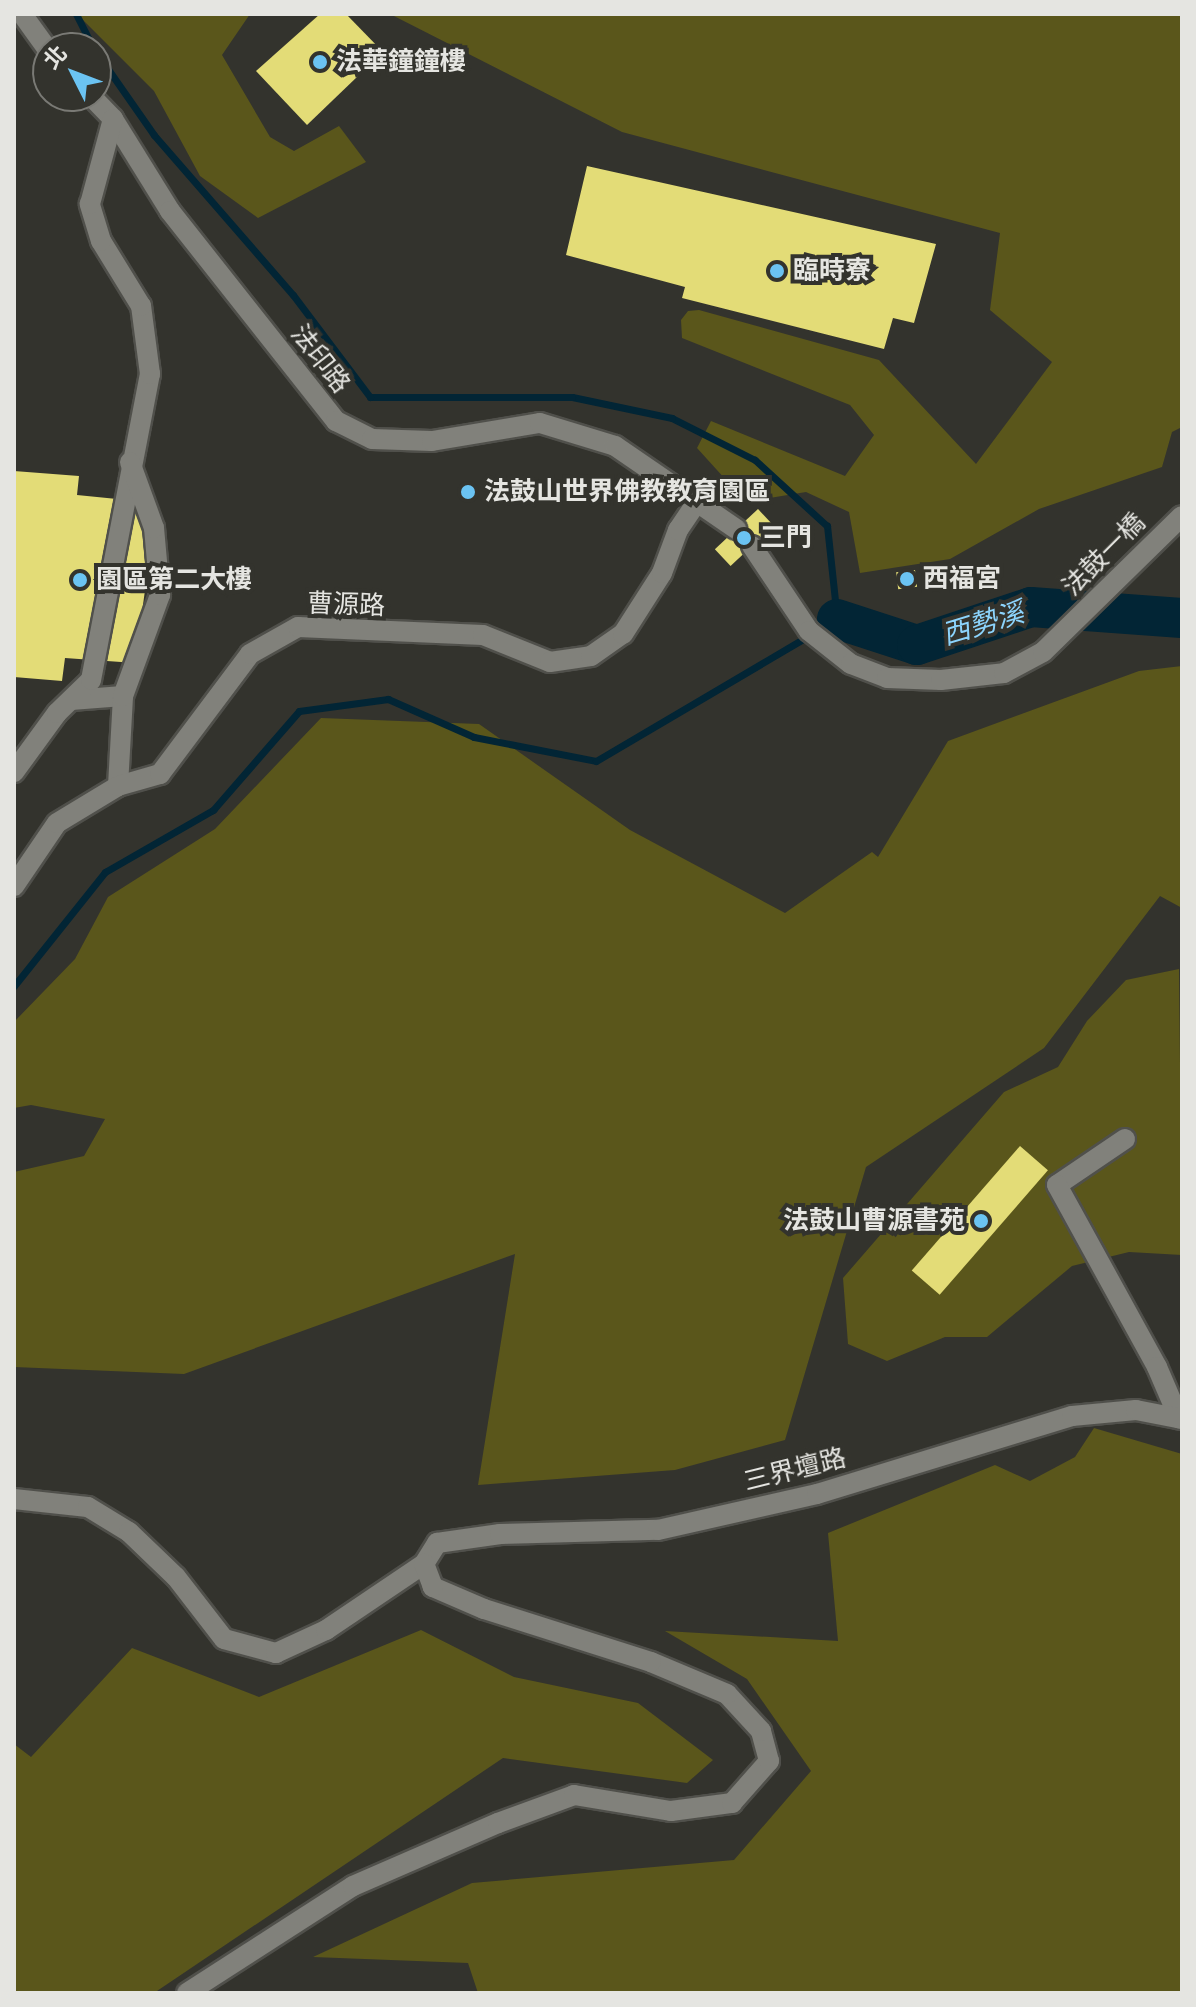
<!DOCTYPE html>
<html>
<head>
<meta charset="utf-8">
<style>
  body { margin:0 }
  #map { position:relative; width:1196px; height:2007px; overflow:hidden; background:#33332d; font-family:Karla,"Noto Sans TC",sans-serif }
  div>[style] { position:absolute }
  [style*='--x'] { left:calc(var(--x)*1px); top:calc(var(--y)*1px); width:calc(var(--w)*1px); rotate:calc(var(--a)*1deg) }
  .green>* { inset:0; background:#5a561b }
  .stream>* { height:7px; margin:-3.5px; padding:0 3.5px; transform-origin:3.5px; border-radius:3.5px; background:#022535 }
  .river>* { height:40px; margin:-20px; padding:0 20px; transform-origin:20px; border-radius:20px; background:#022535 }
  .building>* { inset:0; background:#e3dc77; transform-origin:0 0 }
  .roads { filter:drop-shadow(2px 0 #50504b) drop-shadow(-2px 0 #50504b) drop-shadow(0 2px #50504b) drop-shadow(0 -2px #50504b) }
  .minor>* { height:20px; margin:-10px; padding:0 10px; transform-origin:10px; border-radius:10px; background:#81817b }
  .dots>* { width:22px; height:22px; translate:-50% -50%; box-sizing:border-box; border:4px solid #33332d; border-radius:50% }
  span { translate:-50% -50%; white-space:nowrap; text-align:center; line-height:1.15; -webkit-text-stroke:8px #33332d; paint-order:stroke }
  .poi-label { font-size:26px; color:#e5e5e1; font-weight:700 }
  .left { translate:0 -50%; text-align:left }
  .right { translate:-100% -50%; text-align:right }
  .street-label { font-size:26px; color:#e5e5e1 }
  .water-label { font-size:28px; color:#8cd4fd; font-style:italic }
  .frame { position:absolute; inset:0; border:16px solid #e5e5e1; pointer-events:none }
  .north { position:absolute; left:32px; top:32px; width:80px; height:80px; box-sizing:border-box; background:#33332d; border:2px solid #7a7a75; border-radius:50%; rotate:312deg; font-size:22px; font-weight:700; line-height:32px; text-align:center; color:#e5e5e1 }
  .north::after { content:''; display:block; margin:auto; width:28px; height:36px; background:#6bc3f2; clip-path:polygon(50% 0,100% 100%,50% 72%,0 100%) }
</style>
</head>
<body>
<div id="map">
  <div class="green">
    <div style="clip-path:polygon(77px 14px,250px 14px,222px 55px,270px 137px,294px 151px,339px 126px,366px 162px,258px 218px,200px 176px,154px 91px)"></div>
    <div style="clip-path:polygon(390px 14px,1182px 14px,1182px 427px,1172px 432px,1162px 467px,1039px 509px,950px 559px,860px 573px,849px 512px,806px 492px,746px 502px,697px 448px,711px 421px,845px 476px,874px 435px,850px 405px,682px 338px,681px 320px,688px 311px,699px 310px,879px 360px,976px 464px,1052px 362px,990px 310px,1000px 233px,622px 132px)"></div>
    <div style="clip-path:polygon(1182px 666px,1182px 908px,1160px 896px,1044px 1048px,866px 1167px,785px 1440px,675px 1470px,478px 1485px,515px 1254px,184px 1374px,14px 1367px,14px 1172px,84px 1156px,105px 1119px,31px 1105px,14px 1108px,14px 1022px,75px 959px,108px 897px,215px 829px,321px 718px,479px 724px,630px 830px,785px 913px,872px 852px,878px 857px,948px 741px,1139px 671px)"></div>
    <div style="clip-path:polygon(1179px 969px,1182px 1255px,1129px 1252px,1072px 1266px,987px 1337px,945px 1337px,887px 1361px,848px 1344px,843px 1278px,1004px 1092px,1058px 1067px,1087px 1021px,1126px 980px)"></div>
    <div style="clip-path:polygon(1094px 1428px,1182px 1454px,1182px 1993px,478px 1993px,468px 1963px,313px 1957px,472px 1883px,734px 1860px,811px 1771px,747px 1679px,665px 1631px,838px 1641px,828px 1533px,995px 1465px,1030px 1481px,1075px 1457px)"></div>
    <div style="clip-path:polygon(421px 1630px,514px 1677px,638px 1703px,713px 1760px,687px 1783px,503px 1758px,154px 1993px,14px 1993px,14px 1744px,31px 1757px,132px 1648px,259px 1697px)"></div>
  </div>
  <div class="stream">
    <div style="--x:76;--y:14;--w:38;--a:63"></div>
    <div style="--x:14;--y:986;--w:146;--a:-51.4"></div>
    <div style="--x:105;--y:872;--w:125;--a:-29.9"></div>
    <div style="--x:213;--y:810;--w:131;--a:-49"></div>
    <div style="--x:299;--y:711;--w:90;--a:-7.7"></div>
    <div style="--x:388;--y:699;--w:94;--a:23.8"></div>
    <div style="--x:474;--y:737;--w:124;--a:11.1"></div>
    <div style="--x:596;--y:761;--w:280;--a:-30.5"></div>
    <div style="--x:837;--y:619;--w:94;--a:-96.1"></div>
    <div style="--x:827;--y:526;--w:98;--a:-137.5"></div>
    <div style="--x:755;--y:460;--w:93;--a:-153.2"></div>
    <div style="--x:672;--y:418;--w:102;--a:-168.1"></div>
    <div style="--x:572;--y:397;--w:202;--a:180"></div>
    <div style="--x:370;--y:397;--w:128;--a:-127"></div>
    <div style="--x:293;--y:295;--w:212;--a:-131"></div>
    <div style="--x:154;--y:135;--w:101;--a:-124.9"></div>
  </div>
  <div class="river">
    <div style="--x:837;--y:619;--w:84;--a:18"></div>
    <div style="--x:917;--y:645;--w:120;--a:-18.4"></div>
    <div style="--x:1031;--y:607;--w:151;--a:4.2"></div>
  </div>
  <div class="building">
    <div style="clip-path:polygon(320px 14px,346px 14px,383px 52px,307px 125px,256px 71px)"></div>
    <div style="clip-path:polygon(587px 166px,936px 244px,914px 323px,893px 318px,884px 349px,682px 298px,685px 287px,566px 255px)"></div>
    <div style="clip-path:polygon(14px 471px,79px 476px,77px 495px,157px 503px,135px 663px,65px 658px,62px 681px,14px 677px)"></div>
    <div style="left:758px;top:509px;width:23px;height:59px;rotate:47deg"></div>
    <div style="left:915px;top:570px;width:17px;height:19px;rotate:83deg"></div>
    <div style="left:1020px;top:1146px;width:37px;height:165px;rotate:41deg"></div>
  </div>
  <div class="roads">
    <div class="minor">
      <div style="--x:22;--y:14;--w:44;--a:54.2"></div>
      <div style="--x:91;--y:96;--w:32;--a:46"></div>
      <div style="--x:113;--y:119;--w:108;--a:58.2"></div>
      <div style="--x:170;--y:211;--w:268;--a:51.7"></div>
      <div style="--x:336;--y:421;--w:40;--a:26.6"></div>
      <div style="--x:372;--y:439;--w:60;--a:1.9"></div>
      <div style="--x:432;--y:441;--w:109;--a:-9.5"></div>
      <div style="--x:540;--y:423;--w:78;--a:17"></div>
      <div style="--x:615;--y:446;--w:147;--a:34.4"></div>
      <div style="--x:752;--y:546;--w:102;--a:56.2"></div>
      <div style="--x:809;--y:631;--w:53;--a:38.2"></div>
      <div style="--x:851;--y:664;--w:39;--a:21"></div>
      <div style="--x:887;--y:678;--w:54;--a:2.1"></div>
      <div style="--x:941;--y:680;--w:63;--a:-6.3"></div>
      <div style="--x:1004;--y:673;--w:44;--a:-28.3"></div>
      <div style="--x:1043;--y:652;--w:194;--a:-44.4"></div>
      <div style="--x:71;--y:700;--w:52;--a:-4.4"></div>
      <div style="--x:14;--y:772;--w:73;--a:-53.9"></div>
      <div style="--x:57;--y:713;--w:47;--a:-44.1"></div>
      <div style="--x:91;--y:680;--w:312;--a:-79.1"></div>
      <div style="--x:150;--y:374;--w:69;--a:-97.5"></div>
      <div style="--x:141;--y:306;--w:76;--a:-121.6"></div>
      <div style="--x:101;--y:241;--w:39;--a:-107"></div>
      <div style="--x:90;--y:204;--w:88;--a:-74.9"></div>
      <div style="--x:118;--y:786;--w:90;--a:-86.8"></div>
      <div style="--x:123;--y:696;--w:108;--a:-69.9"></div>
      <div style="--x:160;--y:595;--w:67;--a:-95.1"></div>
      <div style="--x:154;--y:528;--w:70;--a:-110"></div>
      <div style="--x:14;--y:886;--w:76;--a:-55.7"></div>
      <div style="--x:57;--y:823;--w:71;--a:-31.2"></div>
      <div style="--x:118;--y:786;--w:44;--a:-15.9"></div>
      <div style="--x:160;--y:774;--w:150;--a:-53.1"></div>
      <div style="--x:250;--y:654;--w:55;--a:-29.4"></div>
      <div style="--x:298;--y:627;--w:185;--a:2.5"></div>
      <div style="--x:483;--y:635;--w:72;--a:21.9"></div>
      <div style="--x:550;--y:662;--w:41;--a:-8.3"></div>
      <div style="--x:591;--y:656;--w:39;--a:-35"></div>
      <div style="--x:623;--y:634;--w:72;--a:-57.4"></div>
      <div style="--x:662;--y:573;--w:46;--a:-69.6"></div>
      <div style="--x:678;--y:530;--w:34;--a:-56"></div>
      <div style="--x:1125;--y:1139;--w:82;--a:145.9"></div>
      <div style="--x:1057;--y:1185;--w:208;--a:61.2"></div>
      <div style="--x:1157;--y:1367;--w:56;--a:66.7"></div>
      <div style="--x:14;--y:1499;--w:74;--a:6.2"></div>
      <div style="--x:88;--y:1507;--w:48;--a:31.4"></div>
      <div style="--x:129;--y:1532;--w:65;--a:43.8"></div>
      <div style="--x:176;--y:1577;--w:78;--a:52.3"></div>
      <div style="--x:224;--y:1639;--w:54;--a:15.1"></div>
      <div style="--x:276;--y:1653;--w:55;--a:-24.7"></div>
      <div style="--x:326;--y:1630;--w:118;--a:-34"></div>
      <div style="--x:424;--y:1564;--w:25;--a:-58"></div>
      <div style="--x:437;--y:1543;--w:64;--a:-8.1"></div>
      <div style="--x:500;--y:1534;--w:158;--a:-1.5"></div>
      <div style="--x:658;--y:1530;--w:163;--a:-12.8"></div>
      <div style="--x:817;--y:1494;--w:267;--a:-17"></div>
      <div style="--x:1072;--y:1416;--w:64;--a:-5.4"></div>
      <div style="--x:1136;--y:1410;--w:47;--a:11.1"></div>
      <div style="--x:187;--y:1993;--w:197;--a:-32.8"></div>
      <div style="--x:353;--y:1886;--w:158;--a:-23.5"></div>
      <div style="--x:498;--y:1823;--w:81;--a:-20.2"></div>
      <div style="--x:574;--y:1795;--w:98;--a:9.4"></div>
      <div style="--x:671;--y:1811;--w:62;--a:-7.5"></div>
      <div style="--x:732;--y:1803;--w:56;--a:-48.6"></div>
      <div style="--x:769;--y:1761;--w:31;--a:-105"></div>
      <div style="--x:761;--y:1731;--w:50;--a:-132.6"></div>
      <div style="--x:727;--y:1694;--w:82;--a:-157.2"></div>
      <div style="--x:651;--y:1662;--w:175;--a:-162.4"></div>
      <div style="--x:484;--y:1609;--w:56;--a:-156.7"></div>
      <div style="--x:433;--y:1587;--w:25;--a:-111"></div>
    </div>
  </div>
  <div class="dots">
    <div style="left:320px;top:62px;background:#6bc3f2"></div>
    <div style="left:777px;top:271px;background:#6bc3f2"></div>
    <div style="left:468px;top:492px;background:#6bc3f2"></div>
    <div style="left:744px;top:538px;background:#6bc3f2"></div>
    <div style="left:907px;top:579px;background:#6bc3f2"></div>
    <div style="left:80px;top:580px;background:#6bc3f2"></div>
    <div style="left:981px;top:1221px;background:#6bc3f2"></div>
  </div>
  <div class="poi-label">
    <span class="left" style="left:336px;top:62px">法華鐘鐘樓</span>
    <span class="left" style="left:793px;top:271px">臨時寮</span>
    <span class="left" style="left:484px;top:492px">法鼓山世界佛教教育園區</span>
    <span class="left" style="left:760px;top:538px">三門</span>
    <span class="left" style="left:923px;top:579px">西福宮</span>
    <span class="left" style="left:96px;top:580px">園區第二大樓</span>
    <span class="right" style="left:965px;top:1221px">法鼓山曹源書苑</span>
  </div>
  <div class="street-label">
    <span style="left:320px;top:359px;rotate:52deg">法印路</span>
    <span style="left:1104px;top:555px;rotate:-45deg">法鼓一橋</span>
    <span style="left:346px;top:605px;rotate:2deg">曹源路</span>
    <span style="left:795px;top:1470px;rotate:-14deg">三界壇路</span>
  </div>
  <div class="water-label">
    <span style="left:983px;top:624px;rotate:-17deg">西勢溪</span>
  </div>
  <div class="frame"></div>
  <div class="north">北</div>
</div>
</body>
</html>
